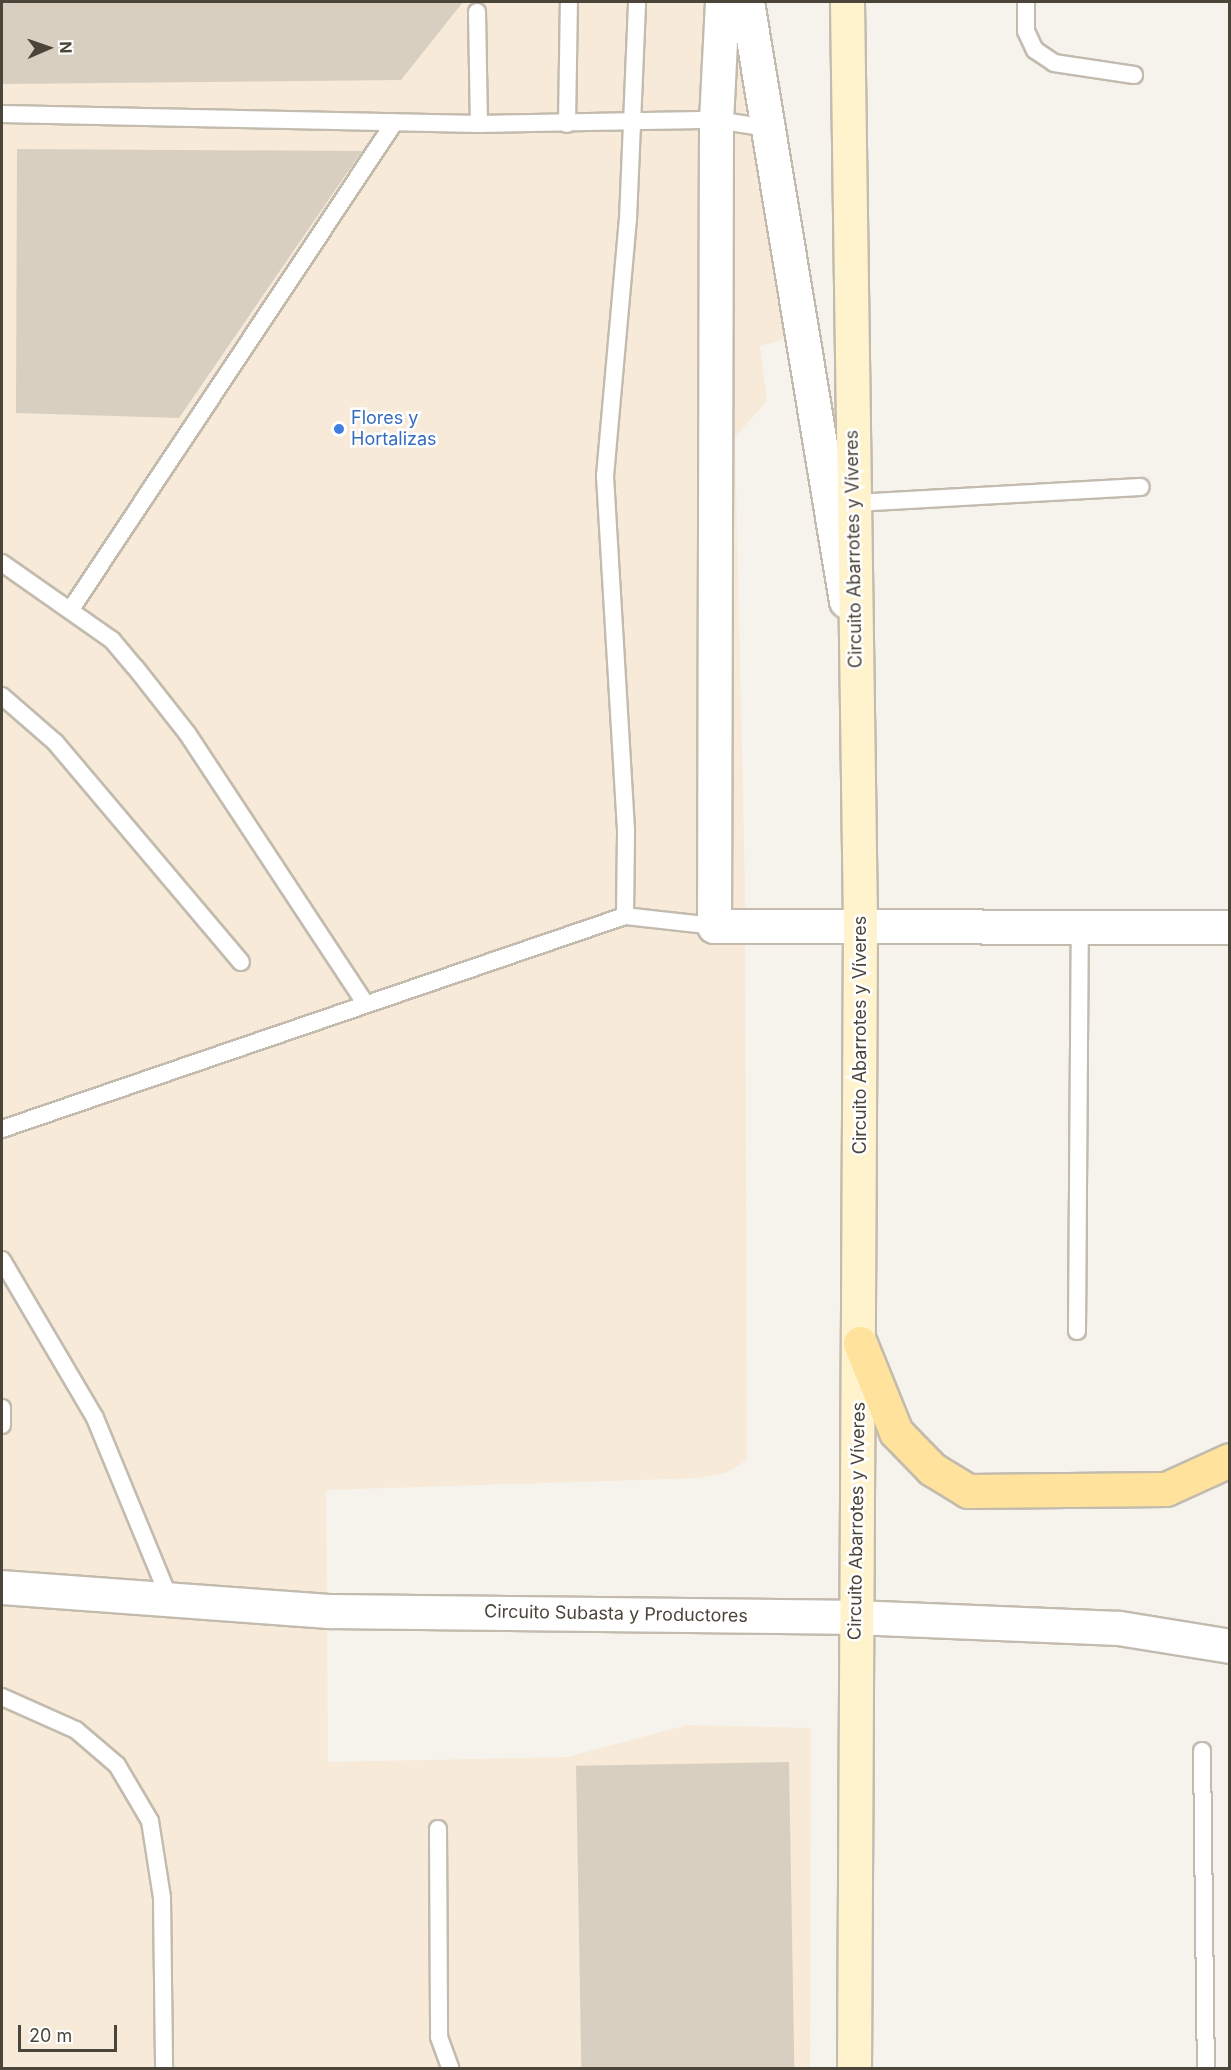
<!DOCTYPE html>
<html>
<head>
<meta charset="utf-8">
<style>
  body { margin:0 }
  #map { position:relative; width:1231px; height:2070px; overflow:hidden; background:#f6f3ec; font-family:Inter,sans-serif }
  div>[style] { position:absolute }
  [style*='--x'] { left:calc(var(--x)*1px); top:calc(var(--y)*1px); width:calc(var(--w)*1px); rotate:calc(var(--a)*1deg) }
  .commercial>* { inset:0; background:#f7ead8 }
  .building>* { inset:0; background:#d8cfc1; transform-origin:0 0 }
  .roads { filter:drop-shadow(2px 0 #c2bbae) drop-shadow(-2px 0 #c2bbae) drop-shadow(0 2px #c2bbae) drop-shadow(0 -2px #c2bbae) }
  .lane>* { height:16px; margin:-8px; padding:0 8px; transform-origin:8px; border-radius:8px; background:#fff }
  .street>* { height:33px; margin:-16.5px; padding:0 16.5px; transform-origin:16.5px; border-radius:16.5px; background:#fff }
  .secondary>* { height:33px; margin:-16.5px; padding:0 16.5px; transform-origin:16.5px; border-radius:16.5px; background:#fff3cd }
  .primary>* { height:33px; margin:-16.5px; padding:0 16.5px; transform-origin:16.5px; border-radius:16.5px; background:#ffe39c }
  .dots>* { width:16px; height:16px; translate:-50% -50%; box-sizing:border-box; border:3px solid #fff; border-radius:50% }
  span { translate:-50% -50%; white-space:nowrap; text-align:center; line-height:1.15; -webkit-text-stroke:5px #fff; paint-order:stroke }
  .shop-label { font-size:18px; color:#366cbe }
  .left { translate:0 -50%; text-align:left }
  .street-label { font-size:18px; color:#4b4439 }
  .frame { position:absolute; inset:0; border:3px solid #4b4439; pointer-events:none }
  .north { position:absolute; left:18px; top:18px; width:60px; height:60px; -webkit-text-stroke:4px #fff; paint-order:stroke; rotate:88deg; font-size:16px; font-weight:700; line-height:24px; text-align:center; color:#4b4439 }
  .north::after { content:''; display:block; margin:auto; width:21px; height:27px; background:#4b4439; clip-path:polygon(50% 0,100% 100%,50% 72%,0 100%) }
  .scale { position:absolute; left:18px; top:2025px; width:99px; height:27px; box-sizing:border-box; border:3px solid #4b4439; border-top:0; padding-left:8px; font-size:18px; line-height:21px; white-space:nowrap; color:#4b4439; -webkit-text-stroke:4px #fff; paint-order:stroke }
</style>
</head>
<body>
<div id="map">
  <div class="commercial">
    <div style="clip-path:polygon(2px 2px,757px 2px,811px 332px,760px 346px,767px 401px,735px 437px,745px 888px,747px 1460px,726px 1473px,700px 1478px,326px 1490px,328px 1762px,567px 1757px,688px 1725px,811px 1728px,810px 2068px,2px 2068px)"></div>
  </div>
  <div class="building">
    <div style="clip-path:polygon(3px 2px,463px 2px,401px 80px,2px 84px)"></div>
    <div style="clip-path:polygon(17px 149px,362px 151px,179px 418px,16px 413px)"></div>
    <div style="left:789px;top:1762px;width:306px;height:213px;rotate:89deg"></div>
  </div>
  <div class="roads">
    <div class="lane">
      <div style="--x:1026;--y:2;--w:29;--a:90"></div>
      <div style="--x:1026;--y:31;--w:21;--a:65"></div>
      <div style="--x:1035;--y:50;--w:23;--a:34"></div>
      <div style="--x:1054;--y:63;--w:81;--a:8.5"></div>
      <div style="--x:477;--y:12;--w:112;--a:89"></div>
      <div style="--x:2;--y:114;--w:477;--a:1.2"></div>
      <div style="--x:479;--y:124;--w:237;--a:-1"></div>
      <div style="--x:716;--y:120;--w:53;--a:8.7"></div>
      <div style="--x:567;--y:124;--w:122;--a:-89.1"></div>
      <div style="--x:854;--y:503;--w:287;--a:-3.2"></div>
      <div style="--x:2;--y:563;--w:134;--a:35"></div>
      <div style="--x:112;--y:640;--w:35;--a:50"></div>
      <div style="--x:135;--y:667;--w:84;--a:51.8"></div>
      <div style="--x:187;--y:733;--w:323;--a:56.6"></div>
      <div style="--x:71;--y:609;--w:584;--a:-56.39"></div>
      <div style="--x:2;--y:696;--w:70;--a:41"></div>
      <div style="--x:55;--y:742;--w:288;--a:49.8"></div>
      <div style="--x:625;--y:916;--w:86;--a:-89.3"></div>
      <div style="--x:626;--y:830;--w:355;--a:-93.4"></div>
      <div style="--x:605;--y:476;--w:258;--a:-84.9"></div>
      <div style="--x:628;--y:219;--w:217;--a:-87.6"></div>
      <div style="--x:2;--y:1129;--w:658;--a:-18.88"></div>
      <div style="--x:625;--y:916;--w:90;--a:6.4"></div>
      <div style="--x:2;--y:1260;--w:183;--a:59.5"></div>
      <div style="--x:95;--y:1418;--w:197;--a:67.6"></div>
      <div style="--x:1077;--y:1331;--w:404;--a:-89.6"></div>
      <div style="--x:2;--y:1408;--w:17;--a:90"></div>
      <div style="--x:2;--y:1697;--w:81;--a:24"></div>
      <div style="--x:76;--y:1730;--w:54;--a:40.5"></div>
      <div style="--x:117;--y:1765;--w:65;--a:59.5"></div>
      <div style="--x:150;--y:1821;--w:78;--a:81.1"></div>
      <div style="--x:162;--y:1898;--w:170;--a:89.3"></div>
      <div style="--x:1202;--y:1751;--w:317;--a:89.3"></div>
      <div style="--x:438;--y:1829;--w:208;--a:89.7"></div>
      <div style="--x:439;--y:2037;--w:33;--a:70"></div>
    </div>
    <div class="street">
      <div style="--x:722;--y:2;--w:118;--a:92.9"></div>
      <div style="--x:716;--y:120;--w:806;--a:90.14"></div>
      <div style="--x:714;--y:926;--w:516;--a:0.11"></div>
      <div style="--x:747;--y:2;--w:607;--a:80.62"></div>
      <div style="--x:2;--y:1587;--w:328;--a:4.2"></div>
      <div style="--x:329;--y:1611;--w:525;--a:0.65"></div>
      <div style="--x:854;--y:1617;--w:265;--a:2.4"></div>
      <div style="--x:1119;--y:1628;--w:112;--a:9.2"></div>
    </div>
    <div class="secondary">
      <div style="--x:847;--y:2;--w:924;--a:89.19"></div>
      <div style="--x:860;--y:926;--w:1142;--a:90.3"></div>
    </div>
    <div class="primary">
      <div style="--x:860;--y:1343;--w:96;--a:68"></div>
      <div style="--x:896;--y:1432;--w:52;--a:45.8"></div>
      <div style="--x:932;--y:1469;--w:42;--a:31.4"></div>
      <div style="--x:968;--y:1491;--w:198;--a:-0.6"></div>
      <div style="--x:1166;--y:1489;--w:70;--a:-24.4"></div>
    </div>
  </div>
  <div class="dots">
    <div style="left:339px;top:429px;background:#3f7fe0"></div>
  </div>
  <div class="shop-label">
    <span class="left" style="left:351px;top:429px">Flores y<br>Hortalizas</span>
  </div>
  <div class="street-label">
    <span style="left:854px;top:549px;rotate:-91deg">Circuito Abarrotes y Víveres</span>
    <span style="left:860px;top:1035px;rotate:-90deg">Circuito Abarrotes y Víveres</span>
    <span style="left:857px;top:1521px;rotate:-89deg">Circuito Abarrotes y Víveres</span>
    <span style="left:616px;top:1614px;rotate:1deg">Circuito Subasta y Productores</span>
  </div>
  <div class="frame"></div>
  <div class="north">N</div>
  <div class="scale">20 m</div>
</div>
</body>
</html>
